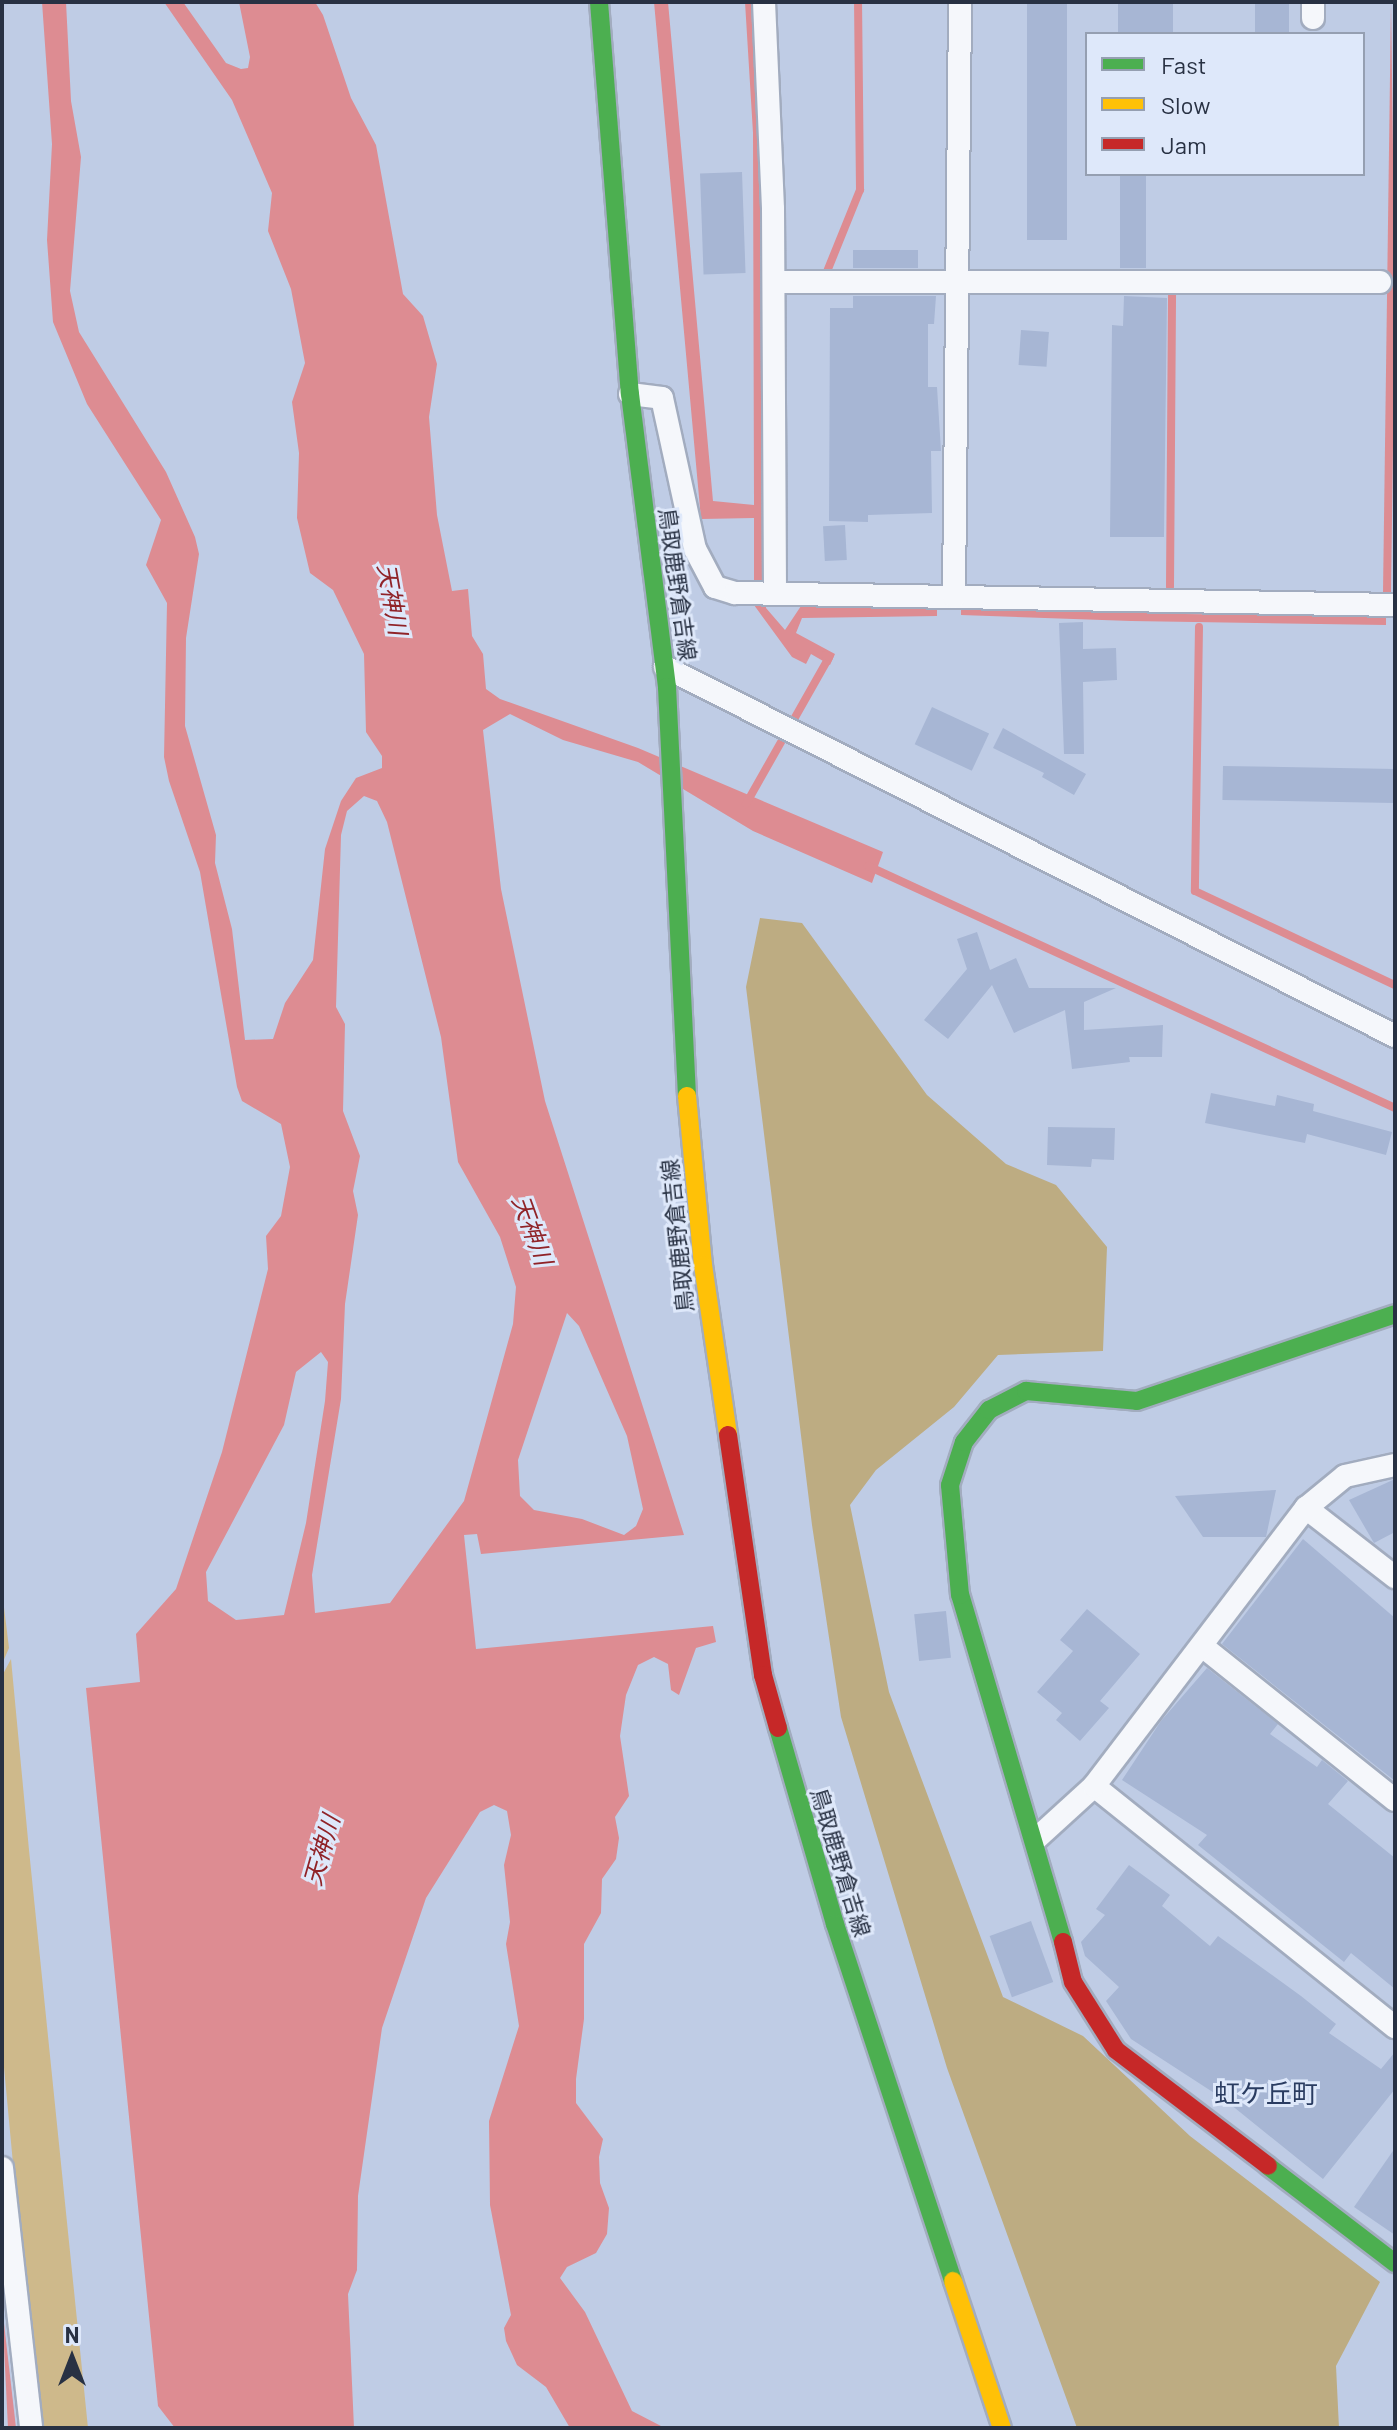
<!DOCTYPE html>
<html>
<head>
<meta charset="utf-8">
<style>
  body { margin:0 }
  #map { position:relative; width:1397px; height:2430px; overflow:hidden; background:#bfcce5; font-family:Barlow,"Noto Sans JP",sans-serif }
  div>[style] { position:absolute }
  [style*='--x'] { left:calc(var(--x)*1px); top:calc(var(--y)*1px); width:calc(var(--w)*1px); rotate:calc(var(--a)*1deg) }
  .green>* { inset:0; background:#ceb98b }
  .forest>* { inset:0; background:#bdac82 }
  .water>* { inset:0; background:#dd8c92 }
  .stream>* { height:8px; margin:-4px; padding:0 4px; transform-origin:4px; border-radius:4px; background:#dd8c92 }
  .building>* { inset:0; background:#a7b6d4; transform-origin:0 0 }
  .roads { filter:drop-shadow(2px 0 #a2acbf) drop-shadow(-2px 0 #a2acbf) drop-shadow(0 2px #a2acbf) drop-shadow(0 -2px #a2acbf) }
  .street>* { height:22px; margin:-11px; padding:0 11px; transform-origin:11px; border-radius:11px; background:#f5f7fb }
  .fast>* { height:18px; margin:-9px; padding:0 9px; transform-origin:9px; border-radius:9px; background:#4caf50 }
  .slow>* { height:18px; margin:-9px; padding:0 9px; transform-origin:9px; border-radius:9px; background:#ffc107 }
  .jam>* { height:18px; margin:-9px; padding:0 9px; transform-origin:9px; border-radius:9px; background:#c62828 }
  span { translate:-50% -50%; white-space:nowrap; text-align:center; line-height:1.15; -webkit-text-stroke:6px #dee8fa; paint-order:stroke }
  .street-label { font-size:22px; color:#283143 }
  .water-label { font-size:24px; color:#902328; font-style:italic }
  .quarter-label { font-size:26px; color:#2a3c61 }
  .frame { position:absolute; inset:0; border:4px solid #283143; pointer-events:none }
  .legend { position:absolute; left:1085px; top:32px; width:280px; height:144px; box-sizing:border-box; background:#dee8fa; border:2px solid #959fb1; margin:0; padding:10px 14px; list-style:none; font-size:24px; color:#283143 }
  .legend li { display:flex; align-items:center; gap:16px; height:40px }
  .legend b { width:40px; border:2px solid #959fb1 }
  .north { position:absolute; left:32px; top:2318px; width:80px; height:80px; -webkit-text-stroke:6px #dee8fa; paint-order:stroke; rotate:0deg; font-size:22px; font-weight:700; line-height:32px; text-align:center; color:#283143 }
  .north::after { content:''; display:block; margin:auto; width:28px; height:36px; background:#283143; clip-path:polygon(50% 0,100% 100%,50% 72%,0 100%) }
</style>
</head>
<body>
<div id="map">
  <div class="green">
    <div style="clip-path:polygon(2px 1591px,9px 1648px,2px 1664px)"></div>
    <div style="clip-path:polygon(11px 1659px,29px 1850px,88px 2428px,40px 2428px,18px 2217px,2px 2046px,2px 1676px)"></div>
  </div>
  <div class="forest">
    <div style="clip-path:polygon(760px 918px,802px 923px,927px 1095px,1006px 1164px,1056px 1185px,1107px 1247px,1103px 1351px,998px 1355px,954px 1407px,876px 1470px,850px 1505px,889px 1692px,1003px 1997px,1083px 2036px,1190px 2136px,1380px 2282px,1336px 2366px,1339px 2428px,1077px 2428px,947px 2068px,841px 1717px,812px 1525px,746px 987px)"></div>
  </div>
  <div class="water">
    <div style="clip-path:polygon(evenodd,42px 2px,66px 2px,71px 101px,81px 157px,70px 291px,79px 332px,166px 472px,195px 537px,199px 554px,186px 638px,185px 726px,216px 835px,215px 863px,232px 929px,245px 1040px,273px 1039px,285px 1003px,313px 960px,325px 849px,341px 801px,356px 778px,382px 768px,382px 756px,366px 732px,364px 654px,333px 590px,310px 573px,297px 518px,299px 453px,292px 402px,305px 363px,291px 289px,268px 231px,272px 193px,232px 100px,164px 2px,183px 2px,226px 63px,241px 69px,248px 68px,250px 57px,239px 2px,315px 2px,323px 15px,351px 98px,376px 145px,403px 294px,423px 316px,437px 364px,429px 417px,437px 515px,452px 591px,468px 589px,472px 636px,483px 654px,486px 689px,500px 699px,638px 748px,883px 852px,872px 883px,753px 831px,638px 762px,563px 740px,510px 714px,483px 730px,501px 889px,545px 1101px,684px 1535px,481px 1554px,477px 1534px,464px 1535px,476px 1649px,713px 1626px,716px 1642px,696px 1648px,679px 1695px,671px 1690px,668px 1664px,654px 1657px,638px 1665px,626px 1695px,620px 1736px,629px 1796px,615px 1817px,619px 1838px,616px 1859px,602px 1879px,601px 1913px,584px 1944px,584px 2019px,576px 2079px,576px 2103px,603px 2139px,599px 2157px,600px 2183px,609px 2208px,607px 2234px,596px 2253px,567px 2267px,560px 2278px,585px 2312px,632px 2411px,661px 2426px,723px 2428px,570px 2428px,546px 2387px,517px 2365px,506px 2341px,504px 2328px,511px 2315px,490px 2205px,489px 2121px,519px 2026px,506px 1944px,510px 1922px,504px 1865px,511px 1835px,507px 1811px,494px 1805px,480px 1812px,426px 1898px,382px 2028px,358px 2196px,357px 2270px,348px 2294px,354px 2428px,175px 2428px,158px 2406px,86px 1688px,140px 1682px,136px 1634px,176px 1589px,222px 1452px,268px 1269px,266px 1236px,281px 1216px,290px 1167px,281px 1124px,242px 1101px,237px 1087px,200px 872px,169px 781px,164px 757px,167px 603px,146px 565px,161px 520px,87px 404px,53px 322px,47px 240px,52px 144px,42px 2px,364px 796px,377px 801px,387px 822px,441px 1037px,458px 1162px,500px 1237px,516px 1287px,513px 1324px,464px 1501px,390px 1603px,315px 1613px,312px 1575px,341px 1399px,345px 1304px,358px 1215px,353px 1191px,360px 1156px,343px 1111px,345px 1024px,336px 1007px,341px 835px,347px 811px,364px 796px,42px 2px,567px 1313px,579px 1326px,627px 1436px,643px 1509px,636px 1526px,624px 1535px,582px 1519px,534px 1510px,520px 1496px,518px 1460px,567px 1313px,42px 2px,321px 1352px,328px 1362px,325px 1401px,306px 1523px,284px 1615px,236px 1620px,208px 1601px,206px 1572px,284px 1425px,296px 1372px,321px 1352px)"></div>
    <div style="clip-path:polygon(654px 2px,668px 2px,713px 501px,754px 505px,753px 133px,745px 2px,757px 2px,763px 83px,766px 608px,785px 630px,801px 606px,937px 607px,937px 616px,802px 618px,796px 633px,835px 654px,830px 665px,811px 654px,806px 664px,792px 657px,754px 605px,754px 518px,701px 519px)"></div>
    <div style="clip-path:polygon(1391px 2px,1395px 298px,1391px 592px,1383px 593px)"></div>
    <div style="clip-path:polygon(961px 608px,1184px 614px,1386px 617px,1386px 625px,1131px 621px,961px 615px)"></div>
    <div style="clip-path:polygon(2px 2306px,16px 2428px,8px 2428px)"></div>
  </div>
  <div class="stream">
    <div style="--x:826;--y:274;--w:91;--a:-68"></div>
    <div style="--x:860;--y:190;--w:188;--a:-90.6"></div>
    <div style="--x:1170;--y:587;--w:296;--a:-89.6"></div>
    <div style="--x:1199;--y:627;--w:264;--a:90.9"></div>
    <div style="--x:1195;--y:891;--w:221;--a:25.2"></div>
    <div style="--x:746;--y:804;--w:169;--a:-60.5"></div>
    <div style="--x:829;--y:657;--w:4;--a:-153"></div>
    <div style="--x:868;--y:866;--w:580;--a:24.66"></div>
  </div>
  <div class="building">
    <div style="left:1027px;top:2px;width:40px;height:238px"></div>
    <div style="left:1118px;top:2px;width:55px;height:32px"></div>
    <div style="left:1255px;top:3px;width:34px;height:31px"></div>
    <div style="left:742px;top:172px;width:101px;height:42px;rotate:88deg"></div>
    <div style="left:1120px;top:174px;width:26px;height:94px"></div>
    <div style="left:853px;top:250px;width:65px;height:18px"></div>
    <div style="clip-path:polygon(853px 296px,936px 296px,934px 324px,928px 324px,928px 387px,937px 387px,941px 451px,931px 451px,932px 513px,868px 515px,868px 522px,829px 521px,830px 308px,853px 308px)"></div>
    <div style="clip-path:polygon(1124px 296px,1167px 298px,1164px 537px,1110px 537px,1112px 325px,1123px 326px)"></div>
    <div style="left:1021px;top:330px;width:28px;height:35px;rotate:4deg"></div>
    <div style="left:845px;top:525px;width:35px;height:22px;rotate:87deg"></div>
    <div style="clip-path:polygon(1083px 622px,1083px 649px,1116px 648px,1117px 680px,1083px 682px,1084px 754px,1064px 754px,1059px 623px)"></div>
    <div style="left:932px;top:707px;width:63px;height:41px;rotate:25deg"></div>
    <div style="clip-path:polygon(1003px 728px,1086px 774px,1074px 795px,1042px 777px,1044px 773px,993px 748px)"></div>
    <div style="left:1223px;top:766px;width:172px;height:34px;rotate:1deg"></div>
    <div style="clip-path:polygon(977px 932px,990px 970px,1016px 958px,1029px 988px,1116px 988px,1084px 1002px,1084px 1030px,1163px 1025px,1162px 1057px,1129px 1057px,1130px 1062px,1072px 1069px,1065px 1010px,1014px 1033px,992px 985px,948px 1039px,924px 1020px,967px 969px,957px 939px)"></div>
    <div style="clip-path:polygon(1211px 1093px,1275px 1106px,1277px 1095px,1314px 1104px,1313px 1111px,1392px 1132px,1386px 1155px,1307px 1134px,1305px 1143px,1205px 1123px)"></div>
    <div style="clip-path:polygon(1048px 1127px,1115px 1128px,1114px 1160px,1092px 1159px,1091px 1167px,1047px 1165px)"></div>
    <div style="clip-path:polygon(1395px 1479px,1395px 1532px,1374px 1543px,1349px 1500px)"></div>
    <div style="clip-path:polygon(1276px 1490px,1266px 1537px,1203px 1537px,1175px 1496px)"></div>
    <div style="clip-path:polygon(1303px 1539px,1395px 1618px,1395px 1781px,1222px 1644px)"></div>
    <div style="clip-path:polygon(1087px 1609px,1140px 1654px,1100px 1701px,1109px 1708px,1080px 1741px,1056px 1720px,1062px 1713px,1037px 1692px,1073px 1651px,1060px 1640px)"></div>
    <div style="left:946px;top:1611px;width:47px;height:32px;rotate:84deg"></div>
    <div style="clip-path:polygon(1207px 1668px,1278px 1724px,1270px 1734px,1317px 1767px,1322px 1760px,1348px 1781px,1328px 1804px,1395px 1858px,1395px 1989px,1351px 1953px,1344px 1962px,1198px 1845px,1207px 1835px,1122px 1780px,1161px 1721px)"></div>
    <div style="clip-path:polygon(1129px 1865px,1170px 1895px,1162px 1906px,1210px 1946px,1218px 1936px,1301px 1996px,1336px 2024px,1329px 2033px,1381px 2069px,1395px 2052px,1395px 2089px,1323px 2179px,1225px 2100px,1131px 2039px,1106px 2001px,1119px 1987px,1085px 1956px,1081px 1942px,1105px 1915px,1096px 1909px)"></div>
    <div style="left:1031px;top:1921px;width:65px;height:44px;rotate:70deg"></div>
    <div style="clip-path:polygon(1395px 2148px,1395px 2235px,1354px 2207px)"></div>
  </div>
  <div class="roads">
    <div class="street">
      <div style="--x:764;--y:2;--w:207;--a:87.5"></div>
      <div style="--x:773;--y:209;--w:384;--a:89.7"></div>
      <div style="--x:1313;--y:18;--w:16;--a:-90"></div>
      <div style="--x:774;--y:282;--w:606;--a:0"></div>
      <div style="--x:630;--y:394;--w:32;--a:7"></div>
      <div style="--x:662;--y:398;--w:155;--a:77.7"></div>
      <div style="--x:695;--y:549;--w:43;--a:62.2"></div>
      <div style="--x:715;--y:587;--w:21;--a:17"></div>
      <div style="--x:735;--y:593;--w:660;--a:1.04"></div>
      <div style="--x:954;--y:597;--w:595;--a:-89.42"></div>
      <div style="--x:665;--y:667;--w:818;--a:26.82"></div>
      <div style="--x:1306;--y:1508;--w:113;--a:37.8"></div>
      <div style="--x:1202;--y:1646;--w:247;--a:38.6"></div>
      <div style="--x:1094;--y:1786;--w:386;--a:38.7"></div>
      <div style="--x:1036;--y:1839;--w:79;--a:-42.4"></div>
      <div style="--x:1094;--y:1786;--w:350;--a:-52.7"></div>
      <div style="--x:1306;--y:1508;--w:50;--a:-39.4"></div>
      <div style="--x:1345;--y:1476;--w:51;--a:-12.4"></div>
      <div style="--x:2;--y:2168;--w:262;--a:83.6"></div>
    </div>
    <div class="fast">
      <div style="--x:599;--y:2;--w:393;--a:85.5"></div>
      <div style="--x:630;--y:394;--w:295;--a:82.8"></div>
      <div style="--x:667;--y:687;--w:409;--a:87.2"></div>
      <div style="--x:778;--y:1728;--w:204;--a:73.8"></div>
      <div style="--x:835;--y:1924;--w:376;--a:71.7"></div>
      <div style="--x:1063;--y:1942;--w:362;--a:-106.5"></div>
      <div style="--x:960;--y:1595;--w:110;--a:-95.2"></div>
      <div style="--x:950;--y:1485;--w:45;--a:-72"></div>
      <div style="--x:964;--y:1442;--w:41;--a:-52"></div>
      <div style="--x:989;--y:1410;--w:42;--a:-27.2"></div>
      <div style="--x:1026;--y:1391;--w:111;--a:5.1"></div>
      <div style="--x:1137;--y:1401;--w:272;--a:-18.6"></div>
      <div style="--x:1268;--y:2166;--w:160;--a:37.4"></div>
    </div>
    <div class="slow">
      <div style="--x:687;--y:1096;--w:170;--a:84.6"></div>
      <div style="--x:703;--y:1265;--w:172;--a:81.6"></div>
      <div style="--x:953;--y:2281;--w:155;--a:71.6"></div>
    </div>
    <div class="jam">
      <div style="--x:728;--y:1435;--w:243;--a:81.7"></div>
      <div style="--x:763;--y:1675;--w:55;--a:74.2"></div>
      <div style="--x:1063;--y:1942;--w:41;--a:76"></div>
      <div style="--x:1073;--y:1982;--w:80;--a:57.7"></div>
      <div style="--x:1116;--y:2050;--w:191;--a:37.3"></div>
    </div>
  </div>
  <div class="street-label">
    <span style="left:678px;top:584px;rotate:82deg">鳥取鹿野倉吉線</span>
    <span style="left:677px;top:1236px;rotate:-96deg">鳥取鹿野倉吉線</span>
    <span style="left:841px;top:1862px;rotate:73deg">鳥取鹿野倉吉線</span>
  </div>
  <div class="water-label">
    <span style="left:393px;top:599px;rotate:80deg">天神川</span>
    <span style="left:533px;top:1230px;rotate:70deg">天神川</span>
    <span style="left:321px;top:1850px;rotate:-74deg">天神川</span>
  </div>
  <div class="quarter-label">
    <span style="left:1266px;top:2093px">虹ケ丘町</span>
  </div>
  <div class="frame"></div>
  <ul class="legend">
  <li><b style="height:10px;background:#4caf50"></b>Fast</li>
  <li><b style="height:10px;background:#ffc107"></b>Slow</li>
  <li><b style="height:10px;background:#c62828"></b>Jam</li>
  </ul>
  <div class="north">N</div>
</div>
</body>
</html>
